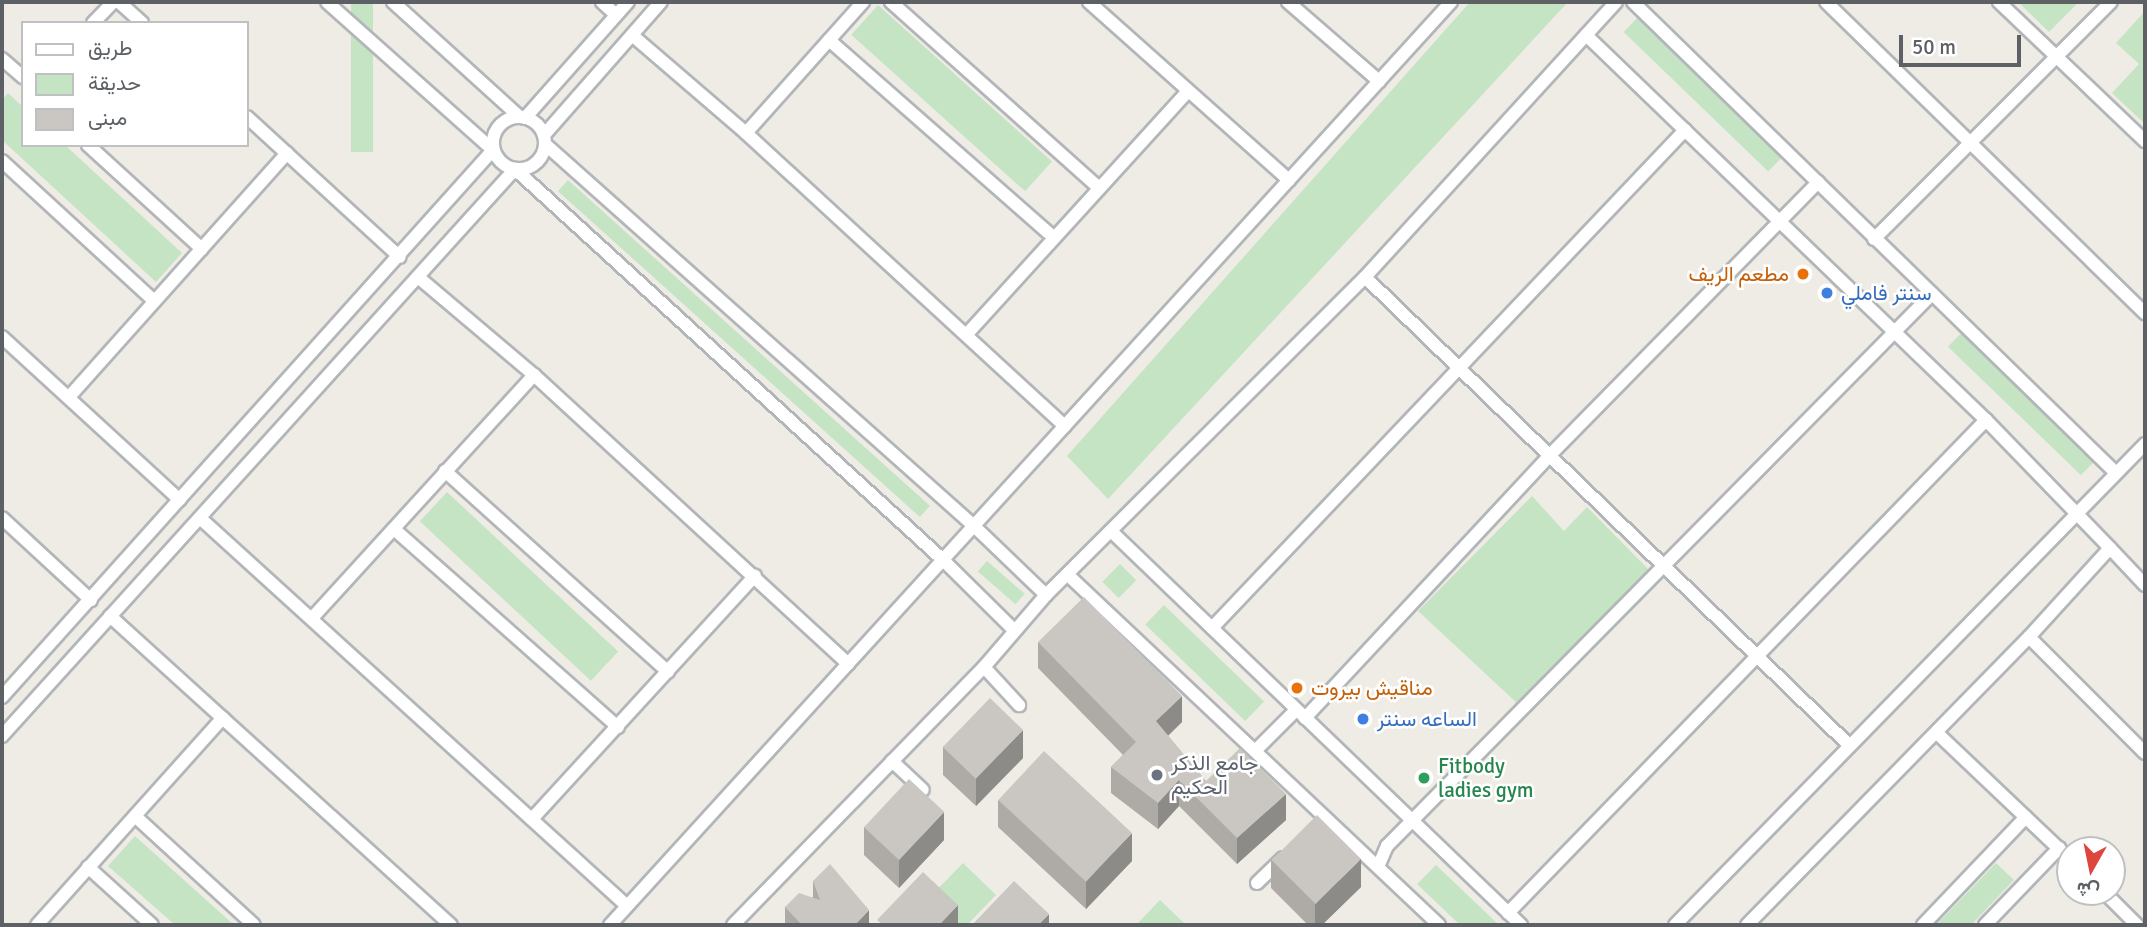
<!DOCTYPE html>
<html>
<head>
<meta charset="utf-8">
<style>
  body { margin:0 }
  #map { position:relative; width:2147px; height:927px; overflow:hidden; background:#efece6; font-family:Signika,Vazirmatn,sans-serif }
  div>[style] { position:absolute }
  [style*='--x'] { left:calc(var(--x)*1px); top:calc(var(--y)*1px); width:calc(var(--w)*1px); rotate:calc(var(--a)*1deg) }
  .green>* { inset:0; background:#c5e4c4; transform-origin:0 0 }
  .roads { filter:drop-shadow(2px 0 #b3b6b9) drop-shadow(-2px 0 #b3b6b9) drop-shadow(0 2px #b3b6b9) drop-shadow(0 -2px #b3b6b9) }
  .street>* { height:12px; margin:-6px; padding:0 6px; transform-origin:6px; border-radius:6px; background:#fff }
  .street>.ring { margin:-6px; padding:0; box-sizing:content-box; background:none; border:12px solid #fff; border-radius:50% }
  .wall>* { inset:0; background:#aeaba7 }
  .shaded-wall>* { inset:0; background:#8d8b88 }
  .building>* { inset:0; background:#cac7c2; transform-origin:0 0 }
  .dots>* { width:19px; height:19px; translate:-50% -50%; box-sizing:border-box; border:4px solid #fff; border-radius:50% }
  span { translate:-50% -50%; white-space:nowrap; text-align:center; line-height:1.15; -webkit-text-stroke:5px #fff; paint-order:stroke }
  .food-label { font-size:21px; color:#c56008 }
  .right { translate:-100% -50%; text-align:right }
  .left { translate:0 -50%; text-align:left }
  .shop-label { font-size:21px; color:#366cbe }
  .worship-label { font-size:21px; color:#5b616d }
  .leisure-label { font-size:21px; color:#27864d }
  .frame { position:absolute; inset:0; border:4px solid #5d6165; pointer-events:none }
  .legend { position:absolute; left:21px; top:21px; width:228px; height:126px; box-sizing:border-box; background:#fff; border:2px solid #bec0c1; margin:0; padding:9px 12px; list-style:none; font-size:21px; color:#5d6165 }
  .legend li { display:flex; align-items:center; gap:14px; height:35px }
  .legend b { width:35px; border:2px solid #bec0c1 }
  .north { position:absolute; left:2056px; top:836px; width:70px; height:70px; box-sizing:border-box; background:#fff; border:2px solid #bec0c1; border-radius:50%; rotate:189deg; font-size:19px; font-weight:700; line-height:28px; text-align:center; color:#5d6165 }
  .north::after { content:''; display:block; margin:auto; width:24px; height:32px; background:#dd453d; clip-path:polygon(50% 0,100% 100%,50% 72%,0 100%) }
  .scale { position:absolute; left:1899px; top:35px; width:122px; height:32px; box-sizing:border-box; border:4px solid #5d6165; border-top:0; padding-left:9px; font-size:21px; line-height:24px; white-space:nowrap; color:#5d6165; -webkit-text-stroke:5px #fff; paint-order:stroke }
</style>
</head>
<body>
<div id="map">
  <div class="green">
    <div style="left:351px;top:2px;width:22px;height:150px"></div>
    <div style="clip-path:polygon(1470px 2px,1568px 2px,1108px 499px,1067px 456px)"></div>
    <div style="clip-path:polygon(2018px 2px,2079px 2px,2049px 32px)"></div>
    <div style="left:878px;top:5px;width:234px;height:40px;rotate:42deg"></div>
    <div style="clip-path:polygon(2145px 11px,2145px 124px,2112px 93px,2139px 64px,2116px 43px)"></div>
    <div style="left:1641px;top:14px;width:201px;height:25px;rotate:44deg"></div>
    <div style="clip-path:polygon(8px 93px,23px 107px,23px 145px,65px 145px,182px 253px,156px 282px,2px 140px,2px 100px)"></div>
    <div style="left:568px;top:180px;width:487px;height:15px;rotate:42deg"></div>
    <div style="left:1966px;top:328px;width:185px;height:26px;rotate:44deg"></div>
    <div style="left:447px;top:492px;width:234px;height:40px;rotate:43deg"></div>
    <div style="clip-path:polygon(1532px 496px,1564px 531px,1587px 507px,1651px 572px,1518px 704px,1418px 611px)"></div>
    <div style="left:987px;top:561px;width:50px;height:14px;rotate:41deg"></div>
    <div style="left:1120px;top:564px;width:23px;height:25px;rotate:45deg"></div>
    <div style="left:1164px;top:605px;width:139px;height:27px;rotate:44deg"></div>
    <div style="clip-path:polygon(135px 836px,234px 925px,175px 925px,108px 866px)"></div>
    <div style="clip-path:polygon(963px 863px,996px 895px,967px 925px,956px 925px,928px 899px)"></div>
    <div style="clip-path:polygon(1996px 863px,2014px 880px,1971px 925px,1936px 925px)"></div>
    <div style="clip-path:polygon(1436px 865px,1499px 925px,1460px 925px,1417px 884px)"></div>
    <div style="clip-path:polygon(1160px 900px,1186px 925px,1136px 925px)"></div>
  </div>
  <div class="roads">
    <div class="street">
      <div style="--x:119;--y:2;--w:31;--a:42"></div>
      <div style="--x:393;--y:2;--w:171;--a:42.2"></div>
      <div style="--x:602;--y:2;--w:19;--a:43"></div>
      <div style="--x:891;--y:2;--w:278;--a:41.8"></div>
      <div style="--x:1089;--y:2;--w:268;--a:41.7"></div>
      <div style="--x:1288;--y:2;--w:121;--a:41"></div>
      <div style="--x:1633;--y:2;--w:673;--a:44.28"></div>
      <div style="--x:1826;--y:2;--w:446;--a:44.3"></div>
      <div style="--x:1999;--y:2;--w:202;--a:43.6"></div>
      <div style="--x:93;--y:23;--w:29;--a:-46"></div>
      <div style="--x:632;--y:35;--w:150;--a:40.7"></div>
      <div style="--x:746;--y:133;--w:433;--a:42.6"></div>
      <div style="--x:1586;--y:35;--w:555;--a:43.91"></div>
      <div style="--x:1986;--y:420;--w:178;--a:45.9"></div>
      <div style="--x:829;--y:40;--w:297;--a:41.3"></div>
      <div style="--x:2;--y:59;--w:28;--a:41"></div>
      <div style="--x:247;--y:117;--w:207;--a:42.5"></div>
      <div class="ring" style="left:493px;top:117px;width:40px;height:40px"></div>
      <div style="--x:525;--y:118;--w:155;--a:-48.4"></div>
      <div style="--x:746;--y:133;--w:176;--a:-48.2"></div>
      <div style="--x:544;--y:135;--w:177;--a:-48.7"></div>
      <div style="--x:545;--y:144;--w:574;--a:41.68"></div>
      <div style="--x:974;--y:526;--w:100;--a:43.8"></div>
      <div style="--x:88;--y:145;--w:154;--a:42.4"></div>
      <div style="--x:2;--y:161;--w:207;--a:42.6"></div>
      <div style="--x:1874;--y:239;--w:335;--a:-45"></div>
      <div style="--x:418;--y:277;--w:152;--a:40.2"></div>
      <div style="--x:534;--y:375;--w:427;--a:42.6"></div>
      <div style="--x:1365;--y:277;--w:672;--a:44.04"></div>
      <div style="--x:967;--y:334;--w:327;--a:-47.7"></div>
      <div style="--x:2;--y:337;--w:241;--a:42.5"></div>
      <div style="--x:69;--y:397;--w:327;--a:-48.2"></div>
      <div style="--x:445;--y:471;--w:300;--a:42"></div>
      <div style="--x:2;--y:518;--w:121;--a:42.7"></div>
      <div style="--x:200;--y:518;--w:577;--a:42.26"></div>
      <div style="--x:394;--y:529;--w:299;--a:41.5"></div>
      <div style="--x:1111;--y:531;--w:569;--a:43.86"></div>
      <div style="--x:1068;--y:575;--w:510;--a:43.33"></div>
      <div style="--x:110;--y:616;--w:460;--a:42.2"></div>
      <div style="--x:313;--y:617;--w:328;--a:-47.6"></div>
      <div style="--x:1212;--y:628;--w:687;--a:-46.47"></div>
      <div style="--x:2029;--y:637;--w:120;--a:-47.7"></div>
      <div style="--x:2110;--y:548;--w:51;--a:46.6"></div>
      <div style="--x:984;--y:667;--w:52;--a:47.4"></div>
      <div style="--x:2;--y:697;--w:735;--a:-48.09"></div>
      <div style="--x:493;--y:150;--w:222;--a:-138.3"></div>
      <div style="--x:1305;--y:718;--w:358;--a:-47"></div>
      <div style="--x:1549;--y:456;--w:384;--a:-45.5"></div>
      <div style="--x:1937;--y:733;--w:183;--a:43.5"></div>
      <div style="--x:2;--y:736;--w:765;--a:-47.86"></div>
      <div style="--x:515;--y:169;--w:580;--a:42.41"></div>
      <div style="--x:943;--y:560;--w:100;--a:44.6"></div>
      <div style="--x:1255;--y:751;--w:58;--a:-45"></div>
      <div style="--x:892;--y:761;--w:42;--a:43.1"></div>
      <div style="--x:135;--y:816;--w:161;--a:42.5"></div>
      <div style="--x:532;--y:819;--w:330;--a:-47.5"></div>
      <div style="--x:88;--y:867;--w:86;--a:42.2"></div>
      <div style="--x:1378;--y:867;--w:23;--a:-67"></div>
      <div style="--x:1387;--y:846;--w:776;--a:-45.37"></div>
      <div style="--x:1257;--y:883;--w:36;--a:-44"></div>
      <div style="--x:2104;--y:892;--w:47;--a:45"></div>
      <div style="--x:1508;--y:913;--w:687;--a:-45.89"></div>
      <div style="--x:37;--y:925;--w:278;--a:-48.1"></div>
      <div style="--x:610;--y:925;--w:1249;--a:-47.66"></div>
      <div style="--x:733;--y:925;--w:360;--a:-45.8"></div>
      <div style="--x:984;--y:667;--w:95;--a:-49.3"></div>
      <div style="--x:1046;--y:595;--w:450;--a:-44.9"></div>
      <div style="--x:1365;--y:277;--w:372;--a:-47.6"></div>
      <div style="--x:1675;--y:925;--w:673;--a:-45.66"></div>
      <div style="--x:1747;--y:925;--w:403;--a:-45.6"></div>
      <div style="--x:2029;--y:637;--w:164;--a:45"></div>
      <div style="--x:1923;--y:925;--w:149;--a:-46.4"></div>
      <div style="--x:1985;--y:925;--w:107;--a:-46.1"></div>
    </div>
  </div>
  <div class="wall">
    <div style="clip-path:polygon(1038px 642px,1182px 722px,1168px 736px,1206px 781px,1286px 820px,1237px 864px,1179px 806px,1158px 829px,1111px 793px,1111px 767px,1123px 755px,1038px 668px)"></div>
    <div style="clip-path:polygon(943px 747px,1023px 758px,976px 806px,943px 775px)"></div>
    <div style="clip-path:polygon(998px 800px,1132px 861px,1086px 909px,998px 827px)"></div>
    <div style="clip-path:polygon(864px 827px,944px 840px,899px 888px,864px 855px)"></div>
    <div style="clip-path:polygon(1271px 860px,1361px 887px,1322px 925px,1308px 925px,1271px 888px)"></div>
    <div style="clip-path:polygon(813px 881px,869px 925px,785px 925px,785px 907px,813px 897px)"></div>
  </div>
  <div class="shaded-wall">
    <div style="clip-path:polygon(1182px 696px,1182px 722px,1156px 747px,1156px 721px)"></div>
    <div style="clip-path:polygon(1023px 730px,1023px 758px,976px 806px,976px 778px)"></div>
    <div style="clip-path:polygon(1179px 780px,1179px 806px,1158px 829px,1158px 803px)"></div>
    <div style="clip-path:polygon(1286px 794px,1286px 820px,1237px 864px,1237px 838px)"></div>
    <div style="clip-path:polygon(944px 812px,944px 840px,899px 888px,899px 860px)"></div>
    <div style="clip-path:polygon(1132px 833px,1132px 861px,1086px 909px,1086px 881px)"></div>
    <div style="clip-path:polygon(1361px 859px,1361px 887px,1322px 925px,1315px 925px,1315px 904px)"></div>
    <div style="clip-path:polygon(958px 905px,958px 925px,939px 925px)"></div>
    <div style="clip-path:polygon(869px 910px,869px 925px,855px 925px)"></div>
    <div style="clip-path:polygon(1049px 914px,1049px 925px,1038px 925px)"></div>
  </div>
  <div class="building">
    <div style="clip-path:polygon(1084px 597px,1182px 696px,1156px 721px,1206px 781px,1240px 748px,1286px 794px,1237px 838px,1179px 780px,1158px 803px,1111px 767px,1136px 742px,1038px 642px)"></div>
    <div style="left:990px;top:698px;width:46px;height:68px;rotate:44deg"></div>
    <div style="left:1044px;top:751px;width:120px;height:67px;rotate:43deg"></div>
    <div style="left:909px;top:779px;width:48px;height:66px;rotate:43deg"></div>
    <div style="left:1317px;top:815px;width:62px;height:64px;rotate:45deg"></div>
    <div style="clip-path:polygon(830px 864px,869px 910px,855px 925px,802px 925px,785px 907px,799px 893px,820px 900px,813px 881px)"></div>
    <div style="clip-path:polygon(923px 872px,958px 905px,939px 925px,883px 925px,877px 920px)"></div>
    <div style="clip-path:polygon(1014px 881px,1049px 914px,1038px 925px,972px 925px)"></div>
  </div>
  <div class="dots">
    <div style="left:1803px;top:274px;background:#e8710a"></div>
    <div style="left:1827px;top:293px;background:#3f7fe0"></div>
    <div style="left:1297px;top:688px;background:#e8710a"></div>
    <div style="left:1363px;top:719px;background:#3f7fe0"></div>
    <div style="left:1157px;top:775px;background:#6b7280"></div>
    <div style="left:1424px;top:778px;background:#2e9e5b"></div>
  </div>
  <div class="food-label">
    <span class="right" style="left:1789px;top:274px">مطعم الريف</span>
    <span class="left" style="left:1311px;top:688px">مناقيش بيروت</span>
  </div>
  <div class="shop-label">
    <span class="left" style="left:1841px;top:293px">سنتر فاملي</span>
    <span class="left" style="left:1377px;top:719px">الساعه سنتر</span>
  </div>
  <div class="worship-label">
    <span class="left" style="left:1171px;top:775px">جامع الذكر<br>الحكيم</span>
  </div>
  <div class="leisure-label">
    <span class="left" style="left:1438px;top:778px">Fitbody<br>ladies gym</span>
  </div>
  <div class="frame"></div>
  <ul class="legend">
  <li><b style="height:9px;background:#fff"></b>طريق</li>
  <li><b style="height:19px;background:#c5e4c4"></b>حديقة</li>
  <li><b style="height:19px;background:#cac7c2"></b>مبنى</li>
  </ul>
  <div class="north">ش</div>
  <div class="scale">50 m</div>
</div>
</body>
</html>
